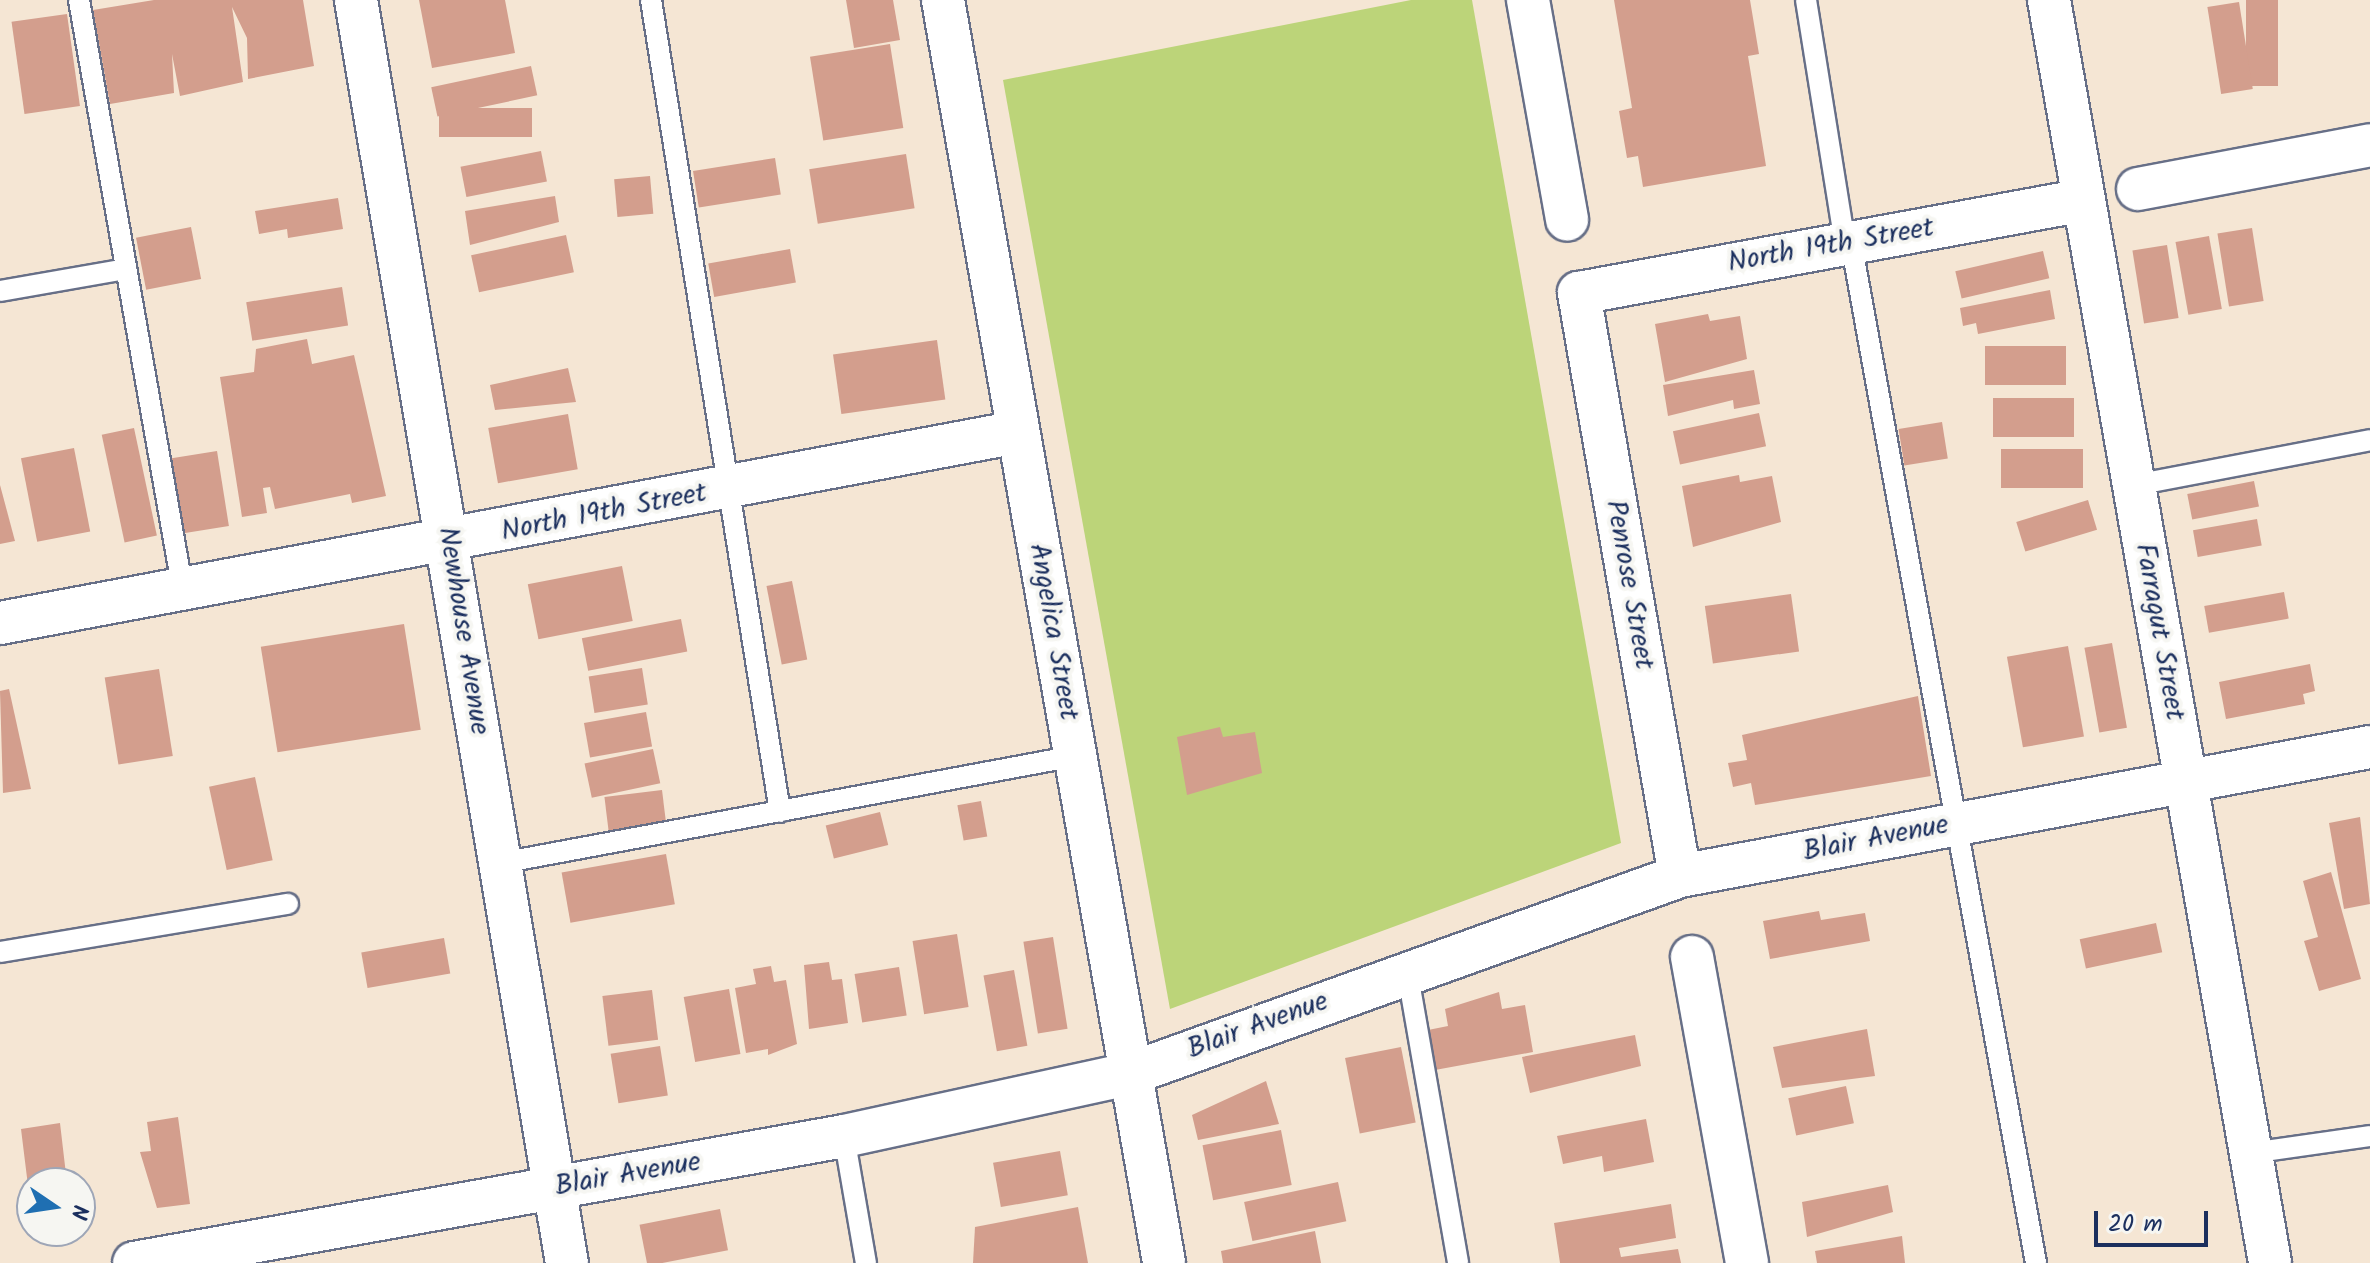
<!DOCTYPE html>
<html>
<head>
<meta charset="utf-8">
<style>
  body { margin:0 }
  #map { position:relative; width:2370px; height:1263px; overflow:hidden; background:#f5e6d4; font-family:Kalam,sans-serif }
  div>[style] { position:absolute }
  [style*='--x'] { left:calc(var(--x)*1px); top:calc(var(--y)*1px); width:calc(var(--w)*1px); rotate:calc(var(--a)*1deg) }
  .green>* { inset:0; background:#bcd479 }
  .building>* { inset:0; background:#d39e8d; transform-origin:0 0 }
  .roads { filter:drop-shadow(2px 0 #676f87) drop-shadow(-2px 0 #676f87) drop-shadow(0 2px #676f87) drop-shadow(0 -2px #676f87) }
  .lane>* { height:20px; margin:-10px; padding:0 10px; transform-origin:10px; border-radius:10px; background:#fff }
  .street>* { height:42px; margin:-21px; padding:0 21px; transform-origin:21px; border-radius:21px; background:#fff }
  span { translate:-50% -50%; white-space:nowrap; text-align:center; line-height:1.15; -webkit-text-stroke:8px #f6f6f2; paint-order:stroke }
  .street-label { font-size:28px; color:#1b2f5e }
  .north { position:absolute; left:16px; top:1167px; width:80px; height:80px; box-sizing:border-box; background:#f6f6f2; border:2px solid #9ea6b7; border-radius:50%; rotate:103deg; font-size:22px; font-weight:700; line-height:32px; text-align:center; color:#1b2f5e }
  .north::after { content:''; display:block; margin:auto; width:28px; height:36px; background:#1f6fb2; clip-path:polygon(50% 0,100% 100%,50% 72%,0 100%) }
  .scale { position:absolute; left:2094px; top:1211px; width:114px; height:36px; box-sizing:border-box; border:4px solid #1b2f5e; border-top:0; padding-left:10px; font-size:24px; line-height:28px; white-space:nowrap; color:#1b2f5e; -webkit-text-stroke:6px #f6f6f2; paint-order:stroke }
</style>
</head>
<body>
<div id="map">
  <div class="green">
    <div style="clip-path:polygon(1411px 0,1472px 0,1621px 843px,1170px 1009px,1003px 80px)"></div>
  </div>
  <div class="building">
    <div style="clip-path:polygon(154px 0,303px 0,314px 66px,248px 79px,247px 38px,232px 7px,243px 82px,180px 96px,172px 54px,174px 93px,110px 104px,93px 10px)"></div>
    <div style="clip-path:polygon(419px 0,505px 0,515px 53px,432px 68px)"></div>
    <div style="clip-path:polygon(846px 0,893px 0,900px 40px,854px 48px)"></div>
    <div style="clip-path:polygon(1614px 0,1750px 0,1759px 54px,1748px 56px,1766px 166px,1643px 187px,1638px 156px,1627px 158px,1619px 111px,1632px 108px)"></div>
    <div style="left:2246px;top:0;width:32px;height:86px"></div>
    <div style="left:2239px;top:2px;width:88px;height:32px;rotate:81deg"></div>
    <div style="left:67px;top:14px;width:93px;height:56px;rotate:82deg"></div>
    <div style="left:890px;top:44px;width:85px;height:81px;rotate:81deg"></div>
    <div style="left:531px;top:66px;width:30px;height:102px;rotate:78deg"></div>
    <div style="left:532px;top:108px;width:29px;height:93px;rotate:90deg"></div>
    <div style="left:541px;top:151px;width:31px;height:82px;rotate:79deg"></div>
    <div style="left:906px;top:154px;width:55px;height:98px;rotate:81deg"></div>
    <div style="left:775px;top:158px;width:37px;height:83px;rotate:81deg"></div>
    <div style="left:650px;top:176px;width:38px;height:36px;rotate:85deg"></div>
    <div style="clip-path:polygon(555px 196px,559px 222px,470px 245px,465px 211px)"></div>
    <div style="clip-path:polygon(338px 198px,343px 229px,288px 238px,287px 229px,259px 234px,255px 211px)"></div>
    <div style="left:191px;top:227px;width:53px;height:56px;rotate:79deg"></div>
    <div style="left:2252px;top:228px;width:74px;height:35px;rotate:81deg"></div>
    <div style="left:566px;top:235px;width:38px;height:97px;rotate:78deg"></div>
    <div style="left:2209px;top:236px;width:74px;height:34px;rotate:80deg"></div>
    <div style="left:2167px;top:245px;width:74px;height:35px;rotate:81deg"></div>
    <div style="left:790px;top:249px;width:34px;height:83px;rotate:80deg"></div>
    <div style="left:2043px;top:251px;width:28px;height:90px;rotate:77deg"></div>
    <div style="left:342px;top:287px;width:39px;height:97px;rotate:81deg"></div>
    <div style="clip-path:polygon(2050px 290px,2055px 319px,1978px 334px,1976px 323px,1963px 326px,1960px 308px)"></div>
    <div style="clip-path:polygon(1708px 314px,1710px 321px,1740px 316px,1747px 359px,1665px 382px,1655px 324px)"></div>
    <div style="clip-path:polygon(307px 339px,312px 364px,354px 355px,386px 496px,352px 503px,350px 494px,275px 509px,270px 487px,263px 488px,267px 513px,242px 517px,220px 377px,254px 372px,256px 349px)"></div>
    <div style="left:937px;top:340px;width:60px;height:105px;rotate:82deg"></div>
    <div style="left:2066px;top:346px;width:39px;height:81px;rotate:90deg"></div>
    <div style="clip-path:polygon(568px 368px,576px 402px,495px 410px,490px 385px)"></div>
    <div style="clip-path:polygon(1754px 370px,1760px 404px,1734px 409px,1733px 400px,1668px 416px,1663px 385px)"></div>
    <div style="left:2074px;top:398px;width:39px;height:81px;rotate:90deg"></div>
    <div style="left:1759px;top:413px;width:34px;height:88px;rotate:78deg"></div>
    <div style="left:568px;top:414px;width:56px;height:81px;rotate:80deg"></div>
    <div style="left:1942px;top:422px;width:37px;height:44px;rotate:81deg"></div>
    <div style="left:134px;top:428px;width:110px;height:33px;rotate:78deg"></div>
    <div style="left:74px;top:448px;width:85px;height:54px;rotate:79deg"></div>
    <div style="left:2083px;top:449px;width:39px;height:82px;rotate:90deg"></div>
    <div style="left:217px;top:451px;width:76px;height:49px;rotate:81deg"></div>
    <div style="clip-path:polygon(1739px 475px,1740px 482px,1772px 476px,1781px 522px,1693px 547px,1682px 486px)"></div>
    <div style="left:2254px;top:481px;width:26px;height:68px;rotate:79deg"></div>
    <div style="clip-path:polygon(0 485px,15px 541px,0 544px)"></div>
    <div style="left:2088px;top:500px;width:31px;height:75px;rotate:73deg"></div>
    <div style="left:2257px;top:519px;width:27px;height:65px;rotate:80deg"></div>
    <div style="left:622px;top:566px;width:56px;height:96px;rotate:79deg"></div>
    <div style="left:792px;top:581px;width:80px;height:26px;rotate:79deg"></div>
    <div style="left:2284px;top:592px;width:27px;height:81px;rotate:80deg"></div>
    <div style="left:1791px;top:594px;width:58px;height:87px;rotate:82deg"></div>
    <div style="left:681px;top:619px;width:33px;height:101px;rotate:79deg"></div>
    <div style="left:404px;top:624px;width:107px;height:145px;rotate:81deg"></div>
    <div style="left:2112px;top:643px;width:86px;height:28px;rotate:80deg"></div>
    <div style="left:2068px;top:646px;width:92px;height:62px;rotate:80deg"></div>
    <div style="clip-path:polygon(2310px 664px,2315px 691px,2303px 694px,2305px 704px,2226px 719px,2219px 682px)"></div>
    <div style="left:642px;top:668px;width:37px;height:54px;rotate:81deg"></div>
    <div style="left:159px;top:669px;width:88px;height:55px;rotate:81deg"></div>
    <div style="clip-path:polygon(9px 689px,31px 789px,3px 793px,0 691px)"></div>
    <div style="clip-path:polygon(1918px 696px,1931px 776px,1755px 805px,1751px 783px,1733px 787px,1728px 763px,1747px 760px,1742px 735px)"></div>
    <div style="left:646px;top:712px;width:35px;height:63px;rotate:80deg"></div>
    <div style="clip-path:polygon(1220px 727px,1223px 737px,1255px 732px,1262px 773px,1187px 795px,1177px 737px)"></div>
    <div style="left:653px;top:749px;width:35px;height:70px;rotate:78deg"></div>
    <div style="left:255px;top:777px;width:85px;height:47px;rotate:78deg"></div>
    <div style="left:662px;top:790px;width:35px;height:58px;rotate:83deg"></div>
    <div style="left:981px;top:801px;width:36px;height:24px;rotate:80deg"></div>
    <div style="left:880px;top:812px;width:34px;height:56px;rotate:76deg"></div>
    <div style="clip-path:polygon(2360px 817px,2370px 904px,2344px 909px,2329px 823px)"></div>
    <div style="left:666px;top:854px;width:51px;height:106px;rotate:80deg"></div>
    <div style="clip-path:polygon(2331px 872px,2361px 979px,2319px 991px,2304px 941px,2318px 937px,2303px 881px)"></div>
    <div style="clip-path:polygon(1819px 911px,1821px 920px,1865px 913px,1870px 941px,1770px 959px,1763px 921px)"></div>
    <div style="left:2156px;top:923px;width:30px;height:78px;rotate:78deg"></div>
    <div style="left:957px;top:934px;width:74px;height:45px;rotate:81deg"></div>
    <div style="left:1053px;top:937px;width:93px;height:30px;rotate:81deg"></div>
    <div style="left:444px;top:938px;width:36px;height:84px;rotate:80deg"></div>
    <div style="clip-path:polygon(829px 962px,832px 980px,842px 979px,848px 1023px,809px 1029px,804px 965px)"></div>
    <div style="clip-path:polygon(771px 966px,774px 982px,786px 980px,797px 1044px,768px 1055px,768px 1049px,746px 1053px,735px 988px,756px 984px,753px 969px)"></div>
    <div style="left:899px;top:967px;width:49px;height:45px;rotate:81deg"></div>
    <div style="left:1014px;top:970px;width:77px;height:31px;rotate:80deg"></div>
    <div style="left:729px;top:989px;width:66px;height:46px;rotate:80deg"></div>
    <div style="left:652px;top:990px;width:50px;height:50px;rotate:83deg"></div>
    <div style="clip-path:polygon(1499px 992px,1502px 1009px,1525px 1005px,1533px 1052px,1435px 1070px,1428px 1030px,1448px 1026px,1445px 1009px)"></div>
    <div style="clip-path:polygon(1867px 1029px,1875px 1076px,1782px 1088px,1773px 1047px)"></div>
    <div style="clip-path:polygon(1635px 1035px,1641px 1066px,1530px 1093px,1522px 1057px)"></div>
    <div style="left:660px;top:1046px;width:50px;height:50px;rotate:81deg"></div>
    <div style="left:1401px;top:1047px;width:77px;height:57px;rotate:79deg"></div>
    <div style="clip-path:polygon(1266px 1081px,1279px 1124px,1198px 1140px,1192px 1115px)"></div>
    <div style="left:1846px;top:1086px;width:38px;height:59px;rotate:78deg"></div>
    <div style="clip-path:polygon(178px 1117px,190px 1204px,157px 1208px,140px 1152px,151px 1151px,147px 1122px)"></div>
    <div style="clip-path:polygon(1646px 1119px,1654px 1162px,1604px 1172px,1602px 1156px,1563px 1164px,1557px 1136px)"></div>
    <div style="clip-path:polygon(60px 1123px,67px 1183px,32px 1183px,30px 1202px,21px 1129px)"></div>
    <div style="left:1281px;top:1130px;width:56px;height:80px;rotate:79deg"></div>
    <div style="left:1060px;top:1151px;width:45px;height:68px;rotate:80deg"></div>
    <div style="left:1338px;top:1182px;width:40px;height:96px;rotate:78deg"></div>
    <div style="clip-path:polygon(1888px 1185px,1893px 1212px,1807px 1237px,1802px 1202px)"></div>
    <div style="clip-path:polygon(1671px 1204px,1676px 1238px,1619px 1248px,1621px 1257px,1678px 1249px,1681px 1263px,1560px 1263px,1554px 1223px)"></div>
    <div style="clip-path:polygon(1078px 1207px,1088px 1263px,973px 1263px,975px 1227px)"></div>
    <div style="left:720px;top:1209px;width:42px;height:82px;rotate:79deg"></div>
    <div style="clip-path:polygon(1315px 1231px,1321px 1263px,1223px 1263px,1221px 1251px)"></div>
    <div style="clip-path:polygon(1902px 1236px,1905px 1263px,1817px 1263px,1815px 1251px)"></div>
  </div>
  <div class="roads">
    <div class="lane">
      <div style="--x:79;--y:0;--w:600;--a:80.02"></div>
      <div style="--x:651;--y:0;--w:822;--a:80.97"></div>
      <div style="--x:1806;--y:0;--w:247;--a:80.9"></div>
      <div style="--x:1851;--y:242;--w:1038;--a:79.73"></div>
      <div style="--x:0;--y:291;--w:128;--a:-9.9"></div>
      <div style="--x:2135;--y:485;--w:239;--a:-10.8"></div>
      <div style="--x:501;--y:863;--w:584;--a:-10.56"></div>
      <div style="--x:0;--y:952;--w:292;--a:-9.5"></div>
      <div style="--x:1407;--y:970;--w:297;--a:80.1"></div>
      <div style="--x:844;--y:1136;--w:129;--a:80.2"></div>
      <div style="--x:2251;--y:1153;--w:120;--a:-8.1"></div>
    </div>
    <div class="street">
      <div style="--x:356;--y:0;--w:1281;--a:80.52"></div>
      <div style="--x:943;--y:0;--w:1282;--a:80.07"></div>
      <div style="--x:1528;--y:0;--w:223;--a:79.9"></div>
      <div style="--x:2049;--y:0;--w:1282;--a:80.07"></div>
      <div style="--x:2138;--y:189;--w:236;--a:-10.7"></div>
      <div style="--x:0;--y:623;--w:1036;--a:-10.63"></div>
      <div style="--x:1680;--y:876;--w:592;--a:-99.83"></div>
      <div style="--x:1579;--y:293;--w:513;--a:-10.43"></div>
      <div style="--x:1692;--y:957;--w:311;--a:79.8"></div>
      <div style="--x:134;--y:1263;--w:721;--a:-10.14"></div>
      <div style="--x:844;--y:1136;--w:295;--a:-12.3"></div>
      <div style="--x:1132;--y:1073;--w:582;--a:-19.77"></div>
      <div style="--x:1680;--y:876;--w:702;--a:-10.59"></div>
    </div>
  </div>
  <div class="street-label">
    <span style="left:1831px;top:246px;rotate:-10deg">North 19th Street</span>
    <span style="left:604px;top:513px;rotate:-11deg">North 19th Street</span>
    <span style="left:1629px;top:585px;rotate:80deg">Penrose Street</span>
    <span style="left:463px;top:631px;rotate:81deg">Newhouse Avenue</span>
    <span style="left:1053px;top:632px;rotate:80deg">Angelica Street</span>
    <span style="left:2159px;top:632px;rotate:80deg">Farragut Street</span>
    <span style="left:1876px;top:839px;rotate:-11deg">Blair Avenue</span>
    <span style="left:1258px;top:1026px;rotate:-20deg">Blair Avenue</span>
    <span style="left:628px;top:1175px;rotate:-10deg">Blair Avenue</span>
  </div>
  <div class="north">N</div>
  <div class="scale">20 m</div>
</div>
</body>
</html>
